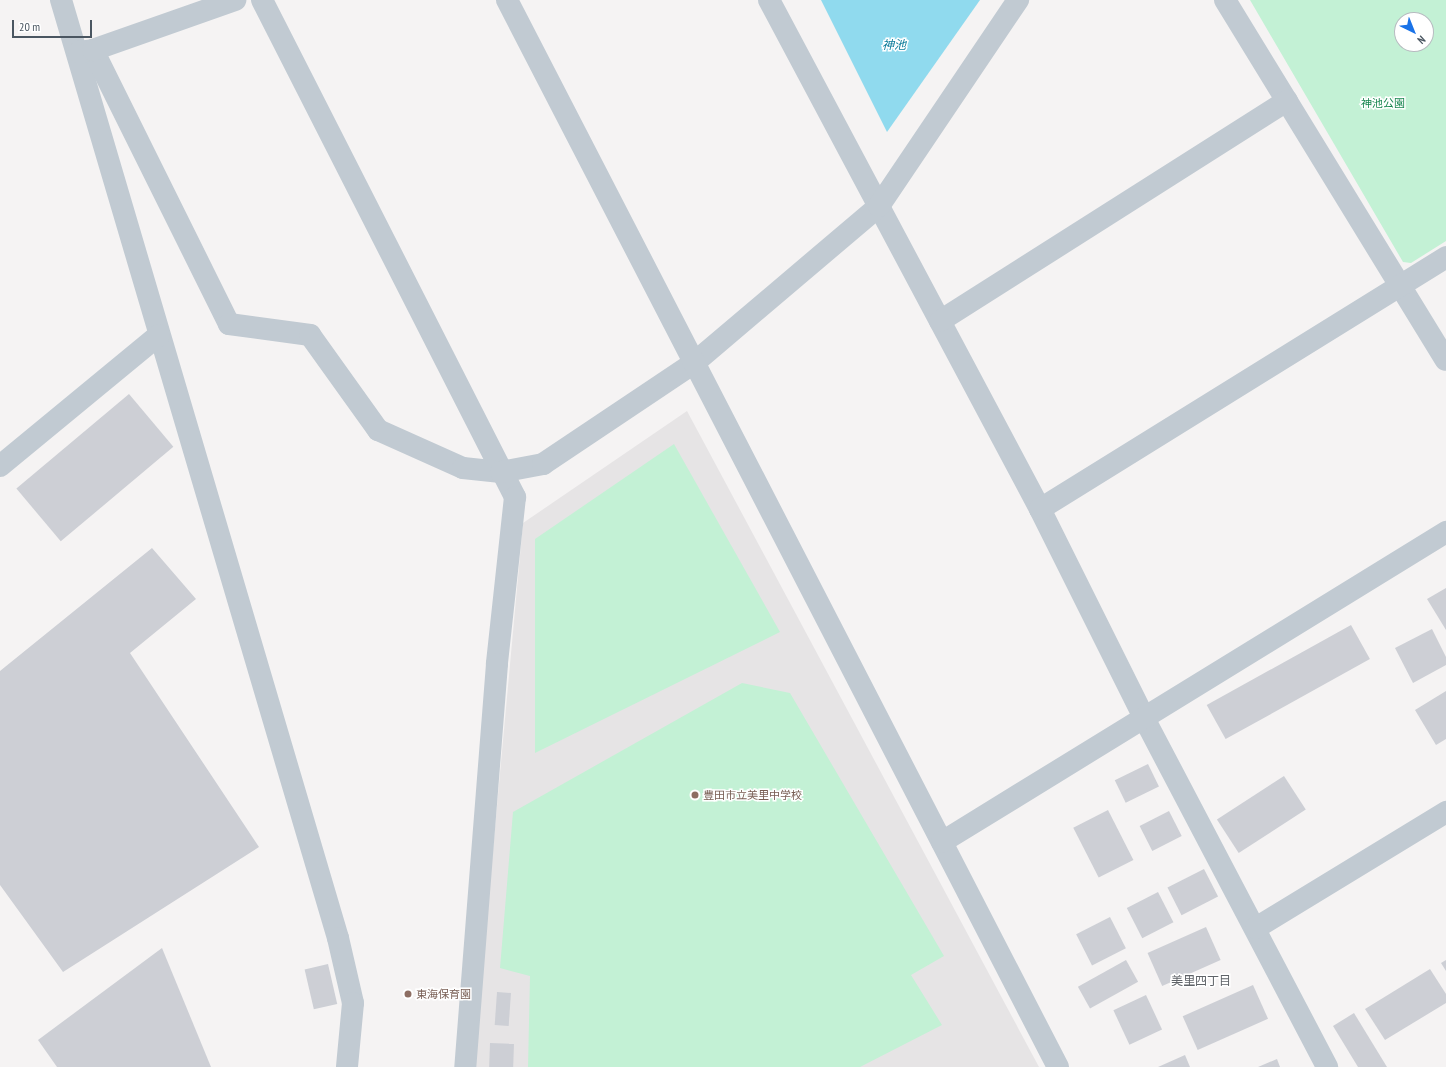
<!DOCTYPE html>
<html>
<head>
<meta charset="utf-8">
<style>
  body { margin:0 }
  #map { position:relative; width:1446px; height:1067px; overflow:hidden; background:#f5f3f3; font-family:"PT Sans Narrow","Noto Sans JP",sans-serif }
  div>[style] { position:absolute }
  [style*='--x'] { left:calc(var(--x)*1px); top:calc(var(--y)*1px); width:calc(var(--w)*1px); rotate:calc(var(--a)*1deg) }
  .education>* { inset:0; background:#e6e4e5 }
  .green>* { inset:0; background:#c3f1d5 }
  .water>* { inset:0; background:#90daee }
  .building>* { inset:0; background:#cdcfd5; transform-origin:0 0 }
  .minor>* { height:22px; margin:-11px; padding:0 11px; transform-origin:11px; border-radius:11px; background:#c1cad2 }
  .tertiary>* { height:22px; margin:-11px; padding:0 11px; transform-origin:11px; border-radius:11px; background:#c1cad2 }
  .dots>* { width:11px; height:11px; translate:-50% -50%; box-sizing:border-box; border:2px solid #fff; border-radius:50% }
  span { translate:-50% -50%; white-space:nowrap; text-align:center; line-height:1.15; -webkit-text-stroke:3px #fff; paint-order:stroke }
  .park-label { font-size:11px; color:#17864f }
  .education-label { font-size:11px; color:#785e54 }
  .left { translate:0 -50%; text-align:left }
  .water-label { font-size:12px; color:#0c7c9b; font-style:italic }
  .neighbourhood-label { font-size:12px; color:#5f6368 }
  .north { position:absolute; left:1394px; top:12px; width:40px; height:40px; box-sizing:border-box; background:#fff; border:1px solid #b7bbc0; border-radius:50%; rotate:137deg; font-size:11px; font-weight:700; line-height:16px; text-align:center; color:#4a5661 }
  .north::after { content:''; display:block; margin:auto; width:14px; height:18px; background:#1a73e8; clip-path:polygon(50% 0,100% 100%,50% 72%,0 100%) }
  .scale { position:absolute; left:12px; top:20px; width:80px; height:18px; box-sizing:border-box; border:2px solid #4a5661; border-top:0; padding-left:5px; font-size:12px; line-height:14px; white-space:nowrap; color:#4a5661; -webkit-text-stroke:3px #fff; paint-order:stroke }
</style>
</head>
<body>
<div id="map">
  <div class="education">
    <div style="clip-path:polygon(687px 411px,1039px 1067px,473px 1067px,523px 523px)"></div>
  </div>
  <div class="green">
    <div style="clip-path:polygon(evenodd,1250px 0,1446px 0,1446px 241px,1411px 263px,1403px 262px,1250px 0,1402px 20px,1426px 20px,1426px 44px,1402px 44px,1402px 20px)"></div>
    <div style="clip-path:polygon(674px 444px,780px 632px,535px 753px,535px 539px)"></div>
    <div style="clip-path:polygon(742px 683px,790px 693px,944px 956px,911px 975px,942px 1025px,860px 1067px,528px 1067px,530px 976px,500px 968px,513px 812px)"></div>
  </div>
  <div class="water">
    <div style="clip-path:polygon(821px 0,980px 0,887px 132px)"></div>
  </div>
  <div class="building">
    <div style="left:129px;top:394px;width:69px;height:147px;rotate:50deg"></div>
    <div style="clip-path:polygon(152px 548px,196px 599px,130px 653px,259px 847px,63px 972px,0 885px,0 671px)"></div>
    <div style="clip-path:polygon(1446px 588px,1446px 630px,1427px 599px)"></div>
    <div style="left:1351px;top:625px;width:39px;height:165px;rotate:61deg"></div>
    <div style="clip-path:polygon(1432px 629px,1446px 657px,1446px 665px,1413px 683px,1395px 648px)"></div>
    <div style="clip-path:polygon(1446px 691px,1446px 739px,1436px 745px,1415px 710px)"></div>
    <div style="left:1148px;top:764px;width:25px;height:37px;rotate:64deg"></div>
    <div style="left:1284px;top:776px;width:40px;height:80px;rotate:57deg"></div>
    <div style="left:1108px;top:810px;width:56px;height:39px;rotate:63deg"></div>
    <div style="left:1169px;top:811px;width:28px;height:33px;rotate:63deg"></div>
    <div style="left:1204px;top:869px;width:31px;height:41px;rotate:63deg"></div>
    <div style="left:1158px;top:892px;width:34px;height:35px;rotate:63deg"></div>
    <div style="left:1110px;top:917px;width:35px;height:38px;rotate:63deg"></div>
    <div style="left:1206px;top:927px;width:36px;height:64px;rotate:66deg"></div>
    <div style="clip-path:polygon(162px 948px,211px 1067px,57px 1067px,38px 1040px)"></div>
    <div style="left:1126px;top:960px;width:25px;height:55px;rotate:61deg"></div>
    <div style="clip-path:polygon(1446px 960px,1446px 971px,1441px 963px)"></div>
    <div style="left:328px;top:964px;width:41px;height:24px;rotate:77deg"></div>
    <div style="clip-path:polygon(1430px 969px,1446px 994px,1446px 1003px,1385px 1040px,1365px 1009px)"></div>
    <div style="left:1253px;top:985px;width:37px;height:77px;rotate:66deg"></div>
    <div style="left:497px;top:992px;width:14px;height:33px;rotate:4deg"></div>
    <div style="left:1146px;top:995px;width:38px;height:36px;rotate:65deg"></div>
    <div style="clip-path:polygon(1354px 1013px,1387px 1067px,1358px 1067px,1333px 1026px)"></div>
    <div style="left:490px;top:1043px;width:24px;height:24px;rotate:2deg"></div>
    <div style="clip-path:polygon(1185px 1055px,1190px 1067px,1158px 1067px)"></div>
    <div style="clip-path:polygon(1277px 1059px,1280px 1067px,1258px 1067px)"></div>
  </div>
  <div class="minor">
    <div style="--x:61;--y:0;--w:978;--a:73.55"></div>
    <div style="--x:338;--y:938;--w:67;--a:77"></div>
    <div style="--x:353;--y:1003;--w:64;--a:95.4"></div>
    <div style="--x:262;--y:0;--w:558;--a:63.02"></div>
    <div style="--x:515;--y:497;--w:168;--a:96.2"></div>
    <div style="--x:497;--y:664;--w:404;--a:94.5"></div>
    <div style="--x:769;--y:0;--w:577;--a:61.97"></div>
    <div style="--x:1040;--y:509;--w:236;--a:63.5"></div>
    <div style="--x:1145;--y:720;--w:392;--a:62.3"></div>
    <div style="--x:1225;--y:0;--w:422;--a:58.5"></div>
    <div style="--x:93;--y:50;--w:306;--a:63.6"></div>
    <div style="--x:229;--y:324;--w:82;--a:7.7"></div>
    <div style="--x:310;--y:335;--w:117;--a:54.4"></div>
    <div style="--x:378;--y:430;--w:93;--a:24.1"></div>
    <div style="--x:463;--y:468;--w:38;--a:6"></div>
    <div style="--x:501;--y:472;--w:43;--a:-10.8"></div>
    <div style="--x:543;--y:464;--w:182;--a:-33.8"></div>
    <div style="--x:694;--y:363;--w:243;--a:-40.3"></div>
    <div style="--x:879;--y:206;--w:249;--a:-56"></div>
    <div style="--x:79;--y:52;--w:14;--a:-8"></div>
    <div style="--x:93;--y:50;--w:151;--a:-19.4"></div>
    <div style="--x:940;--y:321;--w:411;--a:-32.4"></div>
    <div style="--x:0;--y:466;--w:206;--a:-39.5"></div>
    <div style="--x:1040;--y:509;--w:478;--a:-31.8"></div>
    <div style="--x:1256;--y:928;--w:223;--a:-31.4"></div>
  </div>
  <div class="tertiary">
    <div style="--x:507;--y:0;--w:1201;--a:62.69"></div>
    <div style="--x:942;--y:842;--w:592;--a:-31.59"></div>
  </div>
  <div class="dots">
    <div style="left:695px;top:795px;background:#8d6e63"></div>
    <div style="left:408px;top:994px;background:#8d6e63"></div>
  </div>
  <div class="park-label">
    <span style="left:1383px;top:103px">神池公園</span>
  </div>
  <div class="education-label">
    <span class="left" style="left:703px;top:795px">豊田市立美里中学校</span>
    <span class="left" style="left:416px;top:994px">東海保育園</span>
  </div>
  <div class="water-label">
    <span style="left:894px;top:45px">神池</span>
  </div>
  <div class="neighbourhood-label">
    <span style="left:1201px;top:981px">美里四丁目</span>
  </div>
  <div class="north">N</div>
  <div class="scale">20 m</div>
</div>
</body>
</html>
